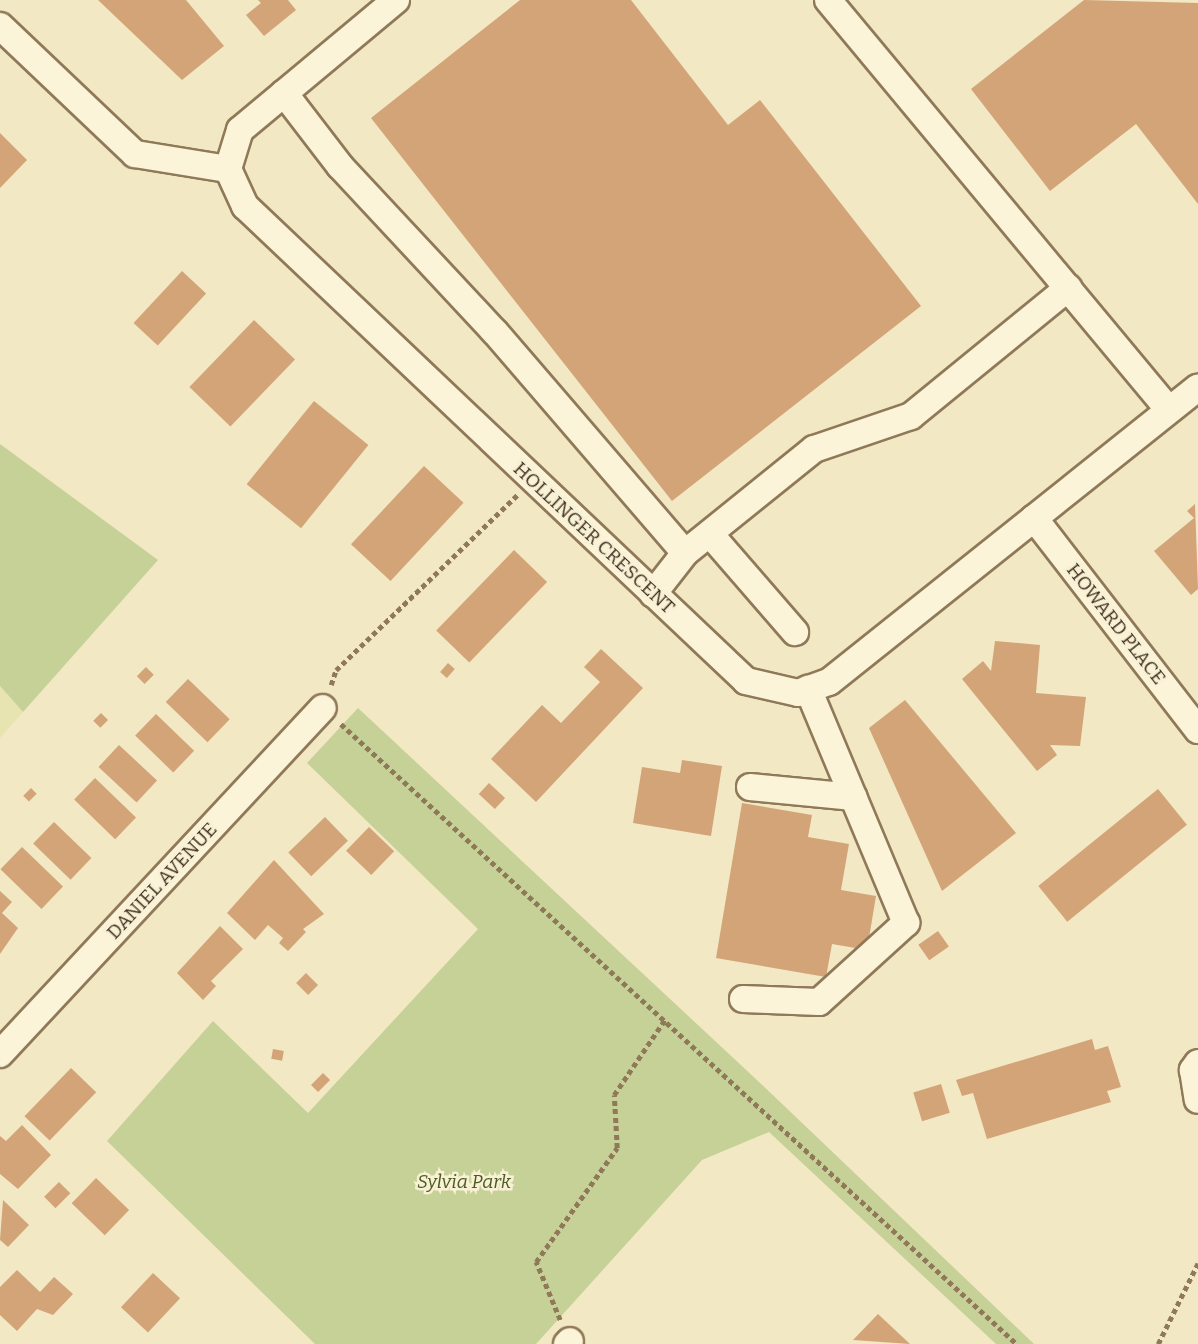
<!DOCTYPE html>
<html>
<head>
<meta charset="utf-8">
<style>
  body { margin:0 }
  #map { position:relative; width:1198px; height:1344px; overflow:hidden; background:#f2e8c4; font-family:Bitter,serif }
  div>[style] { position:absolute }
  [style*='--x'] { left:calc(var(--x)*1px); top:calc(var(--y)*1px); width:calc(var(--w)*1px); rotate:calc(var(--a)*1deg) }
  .farmland>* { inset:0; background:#e8e4b1 }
  .green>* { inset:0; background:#c6d197 }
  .building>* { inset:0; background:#d3a477; transform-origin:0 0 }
  .path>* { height:4.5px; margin-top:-2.25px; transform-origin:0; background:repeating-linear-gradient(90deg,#8f7958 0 5px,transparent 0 8.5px) }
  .roads { filter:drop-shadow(2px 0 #8f7958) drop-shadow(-2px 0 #8f7958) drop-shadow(0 2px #8f7958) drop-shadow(0 -2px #8f7958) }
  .minor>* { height:26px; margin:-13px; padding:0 13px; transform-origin:13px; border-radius:13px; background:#fcf4d9 }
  span { translate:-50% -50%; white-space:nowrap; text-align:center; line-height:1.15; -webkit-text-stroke:5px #f9f1d5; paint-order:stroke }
  .street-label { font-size:19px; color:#3d2f1e }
  .park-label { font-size:19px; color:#495c22; font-style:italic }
</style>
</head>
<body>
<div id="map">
  <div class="farmland">
    <div style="clip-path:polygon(0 686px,23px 712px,0 738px)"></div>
  </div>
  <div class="green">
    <div style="clip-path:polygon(0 444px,158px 560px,23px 712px,0 686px)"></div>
    <div style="clip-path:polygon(358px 708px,758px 1081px,1034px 1344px,996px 1344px,769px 1132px,702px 1160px,536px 1344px,315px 1344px,107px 1141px,213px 1021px,308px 1113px,478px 929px,307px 763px)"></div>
  </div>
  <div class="building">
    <div style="clip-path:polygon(98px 0,186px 0,224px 46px,182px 80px)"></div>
    <div style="clip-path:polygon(258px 0,288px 0,296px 10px,264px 36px,246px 15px,261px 3px)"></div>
    <div style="clip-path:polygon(520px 0,631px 0,728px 125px,760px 100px,921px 306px,672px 501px,371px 118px)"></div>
    <div style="clip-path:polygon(1084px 0,1198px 3px,1198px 204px,1136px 124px,1050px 191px,971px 89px)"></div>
    <div style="clip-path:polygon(0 133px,27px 160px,0 188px)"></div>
    <div style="left:182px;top:271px;width:33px;height:71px;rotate:43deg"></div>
    <div style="left:254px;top:320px;width:57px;height:93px;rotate:44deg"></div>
    <div style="left:314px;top:401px;width:70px;height:107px;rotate:39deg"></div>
    <div style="left:424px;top:466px;width:54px;height:107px;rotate:43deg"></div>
    <div style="clip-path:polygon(1195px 504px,1198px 589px,1191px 595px,1154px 551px,1194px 518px,1187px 511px)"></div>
    <div style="left:514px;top:550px;width:46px;height:112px;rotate:44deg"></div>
    <div style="clip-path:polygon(995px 641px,1040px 645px,1036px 693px,1086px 697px,1080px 746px,1050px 745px,1057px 755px,1037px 771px,962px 679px,983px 661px,991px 671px)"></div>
    <div style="clip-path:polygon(601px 649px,643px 688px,536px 802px,491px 759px,542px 705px,561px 723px,600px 682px,584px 667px)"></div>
    <div style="left:448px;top:663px;width:9px;height:12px;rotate:41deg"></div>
    <div style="left:146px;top:667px;width:11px;height:13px;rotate:45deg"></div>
    <div style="left:188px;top:679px;width:58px;height:32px;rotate:44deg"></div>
    <div style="clip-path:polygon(905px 700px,1016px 833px,942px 891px,869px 728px)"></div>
    <div style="left:101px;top:713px;width:10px;height:11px;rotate:45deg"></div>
    <div style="left:156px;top:714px;width:53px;height:30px;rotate:44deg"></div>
    <div style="left:119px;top:745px;width:52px;height:30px;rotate:43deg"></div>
    <div style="clip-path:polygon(682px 760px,722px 766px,711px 836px,633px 823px,642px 767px,680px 773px)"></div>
    <div style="left:95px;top:778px;width:57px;height:30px;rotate:44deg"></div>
    <div style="left:489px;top:783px;width:22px;height:15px;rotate:43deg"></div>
    <div style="left:31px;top:788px;width:8px;height:11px;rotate:45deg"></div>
    <div style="left:1158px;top:789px;width:46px;height:154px;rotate:51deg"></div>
    <div style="clip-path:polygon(742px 803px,812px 815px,808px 837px,849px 844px,841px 890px,876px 896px,867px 950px,832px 944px,826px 977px,716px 958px)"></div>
    <div style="left:325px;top:817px;width:33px;height:51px;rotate:46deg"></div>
    <div style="left:54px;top:822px;width:52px;height:30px;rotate:44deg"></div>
    <div style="left:369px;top:827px;width:35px;height:33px;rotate:44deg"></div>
    <div style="left:22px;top:847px;width:57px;height:31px;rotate:44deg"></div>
    <div style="clip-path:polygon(274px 860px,324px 914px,303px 929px,306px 932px,288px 951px,279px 943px,283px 938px,268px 925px,255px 940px,227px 913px)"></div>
    <div style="clip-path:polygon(0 891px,12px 902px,2px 913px,18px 928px,0 954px)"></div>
    <div style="clip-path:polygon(220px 926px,243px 949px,211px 981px,216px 986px,203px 1000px,177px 973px)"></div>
    <div style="left:938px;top:931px;width:19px;height:24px;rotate:55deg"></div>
    <div style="left:306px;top:973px;width:17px;height:14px;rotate:45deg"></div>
    <div style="clip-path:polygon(1092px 1039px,1095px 1050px,1108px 1046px,1121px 1087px,1107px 1091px,1111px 1102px,987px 1139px,973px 1093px,962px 1096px,956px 1080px)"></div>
    <div style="left:273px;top:1049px;width:11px;height:10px;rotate:10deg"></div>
    <div style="left:71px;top:1068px;width:35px;height:67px;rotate:44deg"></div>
    <div style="left:323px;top:1073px;width:10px;height:17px;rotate:45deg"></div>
    <div style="left:941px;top:1084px;width:30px;height:29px;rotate:73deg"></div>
    <div style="clip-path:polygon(22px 1125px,51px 1155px,18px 1189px,0 1174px,0 1136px,6px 1141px)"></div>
    <div style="left:96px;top:1178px;width:46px;height:35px;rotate:44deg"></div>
    <div style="left:59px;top:1182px;width:16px;height:21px;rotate:45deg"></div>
    <div style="clip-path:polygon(3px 1200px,29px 1225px,8px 1247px,0 1240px)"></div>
    <div style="clip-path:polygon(17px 1270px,40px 1292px,54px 1277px,73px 1294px,53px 1315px,37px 1309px,17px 1331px,0 1315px,0 1287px)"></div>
    <div style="left:153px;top:1273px;width:37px;height:47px;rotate:43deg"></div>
    <div style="clip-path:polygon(878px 1314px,910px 1344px,853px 1340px)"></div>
  </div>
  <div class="path">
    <div style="--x:331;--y:685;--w:16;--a:-72"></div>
    <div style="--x:336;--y:670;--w:252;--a:-44"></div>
    <div style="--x:341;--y:724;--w:917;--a:42.53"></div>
    <div style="--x:560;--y:1320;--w:63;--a:-112.5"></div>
    <div style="--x:536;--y:1262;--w:140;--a:-54.6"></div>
    <div style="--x:617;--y:1148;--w:53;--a:-93.2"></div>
    <div style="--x:614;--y:1095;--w:93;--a:-56"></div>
    <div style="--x:1158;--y:1344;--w:90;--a:-63.7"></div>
  </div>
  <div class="roads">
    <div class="minor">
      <div style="--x:396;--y:0;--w:203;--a:140.2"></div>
      <div style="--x:240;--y:130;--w:41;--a:107.1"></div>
      <div style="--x:228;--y:169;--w:41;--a:65.3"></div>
      <div style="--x:245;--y:206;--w:690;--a:43.47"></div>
      <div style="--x:746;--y:681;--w:53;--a:13"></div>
      <div style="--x:798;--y:693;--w:33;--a:-20"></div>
      <div style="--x:829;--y:682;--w:472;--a:-38.6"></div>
      <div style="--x:828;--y:0;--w:533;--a:50.25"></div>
      <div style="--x:0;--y:26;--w:186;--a:43.5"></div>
      <div style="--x:135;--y:154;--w:94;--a:9.2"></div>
      <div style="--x:284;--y:93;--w:92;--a:52.5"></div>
      <div style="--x:340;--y:166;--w:227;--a:47"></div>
      <div style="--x:495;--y:332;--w:291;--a:49.3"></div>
      <div style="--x:1034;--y:518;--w:268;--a:52.3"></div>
      <div style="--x:710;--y:534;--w:130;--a:49.1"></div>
      <div style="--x:653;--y:594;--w:52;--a:-52"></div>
      <div style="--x:685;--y:553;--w:166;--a:-38.9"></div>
      <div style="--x:814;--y:449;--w:102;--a:-18.8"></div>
      <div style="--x:911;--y:416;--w:203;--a:-39.2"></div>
      <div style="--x:750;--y:787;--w:104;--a:5.5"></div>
      <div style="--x:743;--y:999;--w:76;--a:2.3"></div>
      <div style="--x:819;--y:1002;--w:118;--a:-42.2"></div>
      <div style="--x:906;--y:923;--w:254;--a:-112.7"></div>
      <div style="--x:0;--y:1054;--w:473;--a:-47"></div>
      <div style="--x:1198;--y:1063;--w:9;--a:126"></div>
      <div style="--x:1193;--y:1070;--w:30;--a:81"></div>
      <div style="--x:567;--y:1344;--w:4;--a:-45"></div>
    </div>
  </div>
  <div class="street-label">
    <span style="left:594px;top:538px;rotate:43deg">HOLLINGER CRESCENT</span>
    <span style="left:1116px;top:624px;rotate:52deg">HOWARD PLACE</span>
    <span style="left:162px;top:881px;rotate:-47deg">DANIEL AVENUE</span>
  </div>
  <div class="park-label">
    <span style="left:464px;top:1182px">Sylvia Park</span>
  </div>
</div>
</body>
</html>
